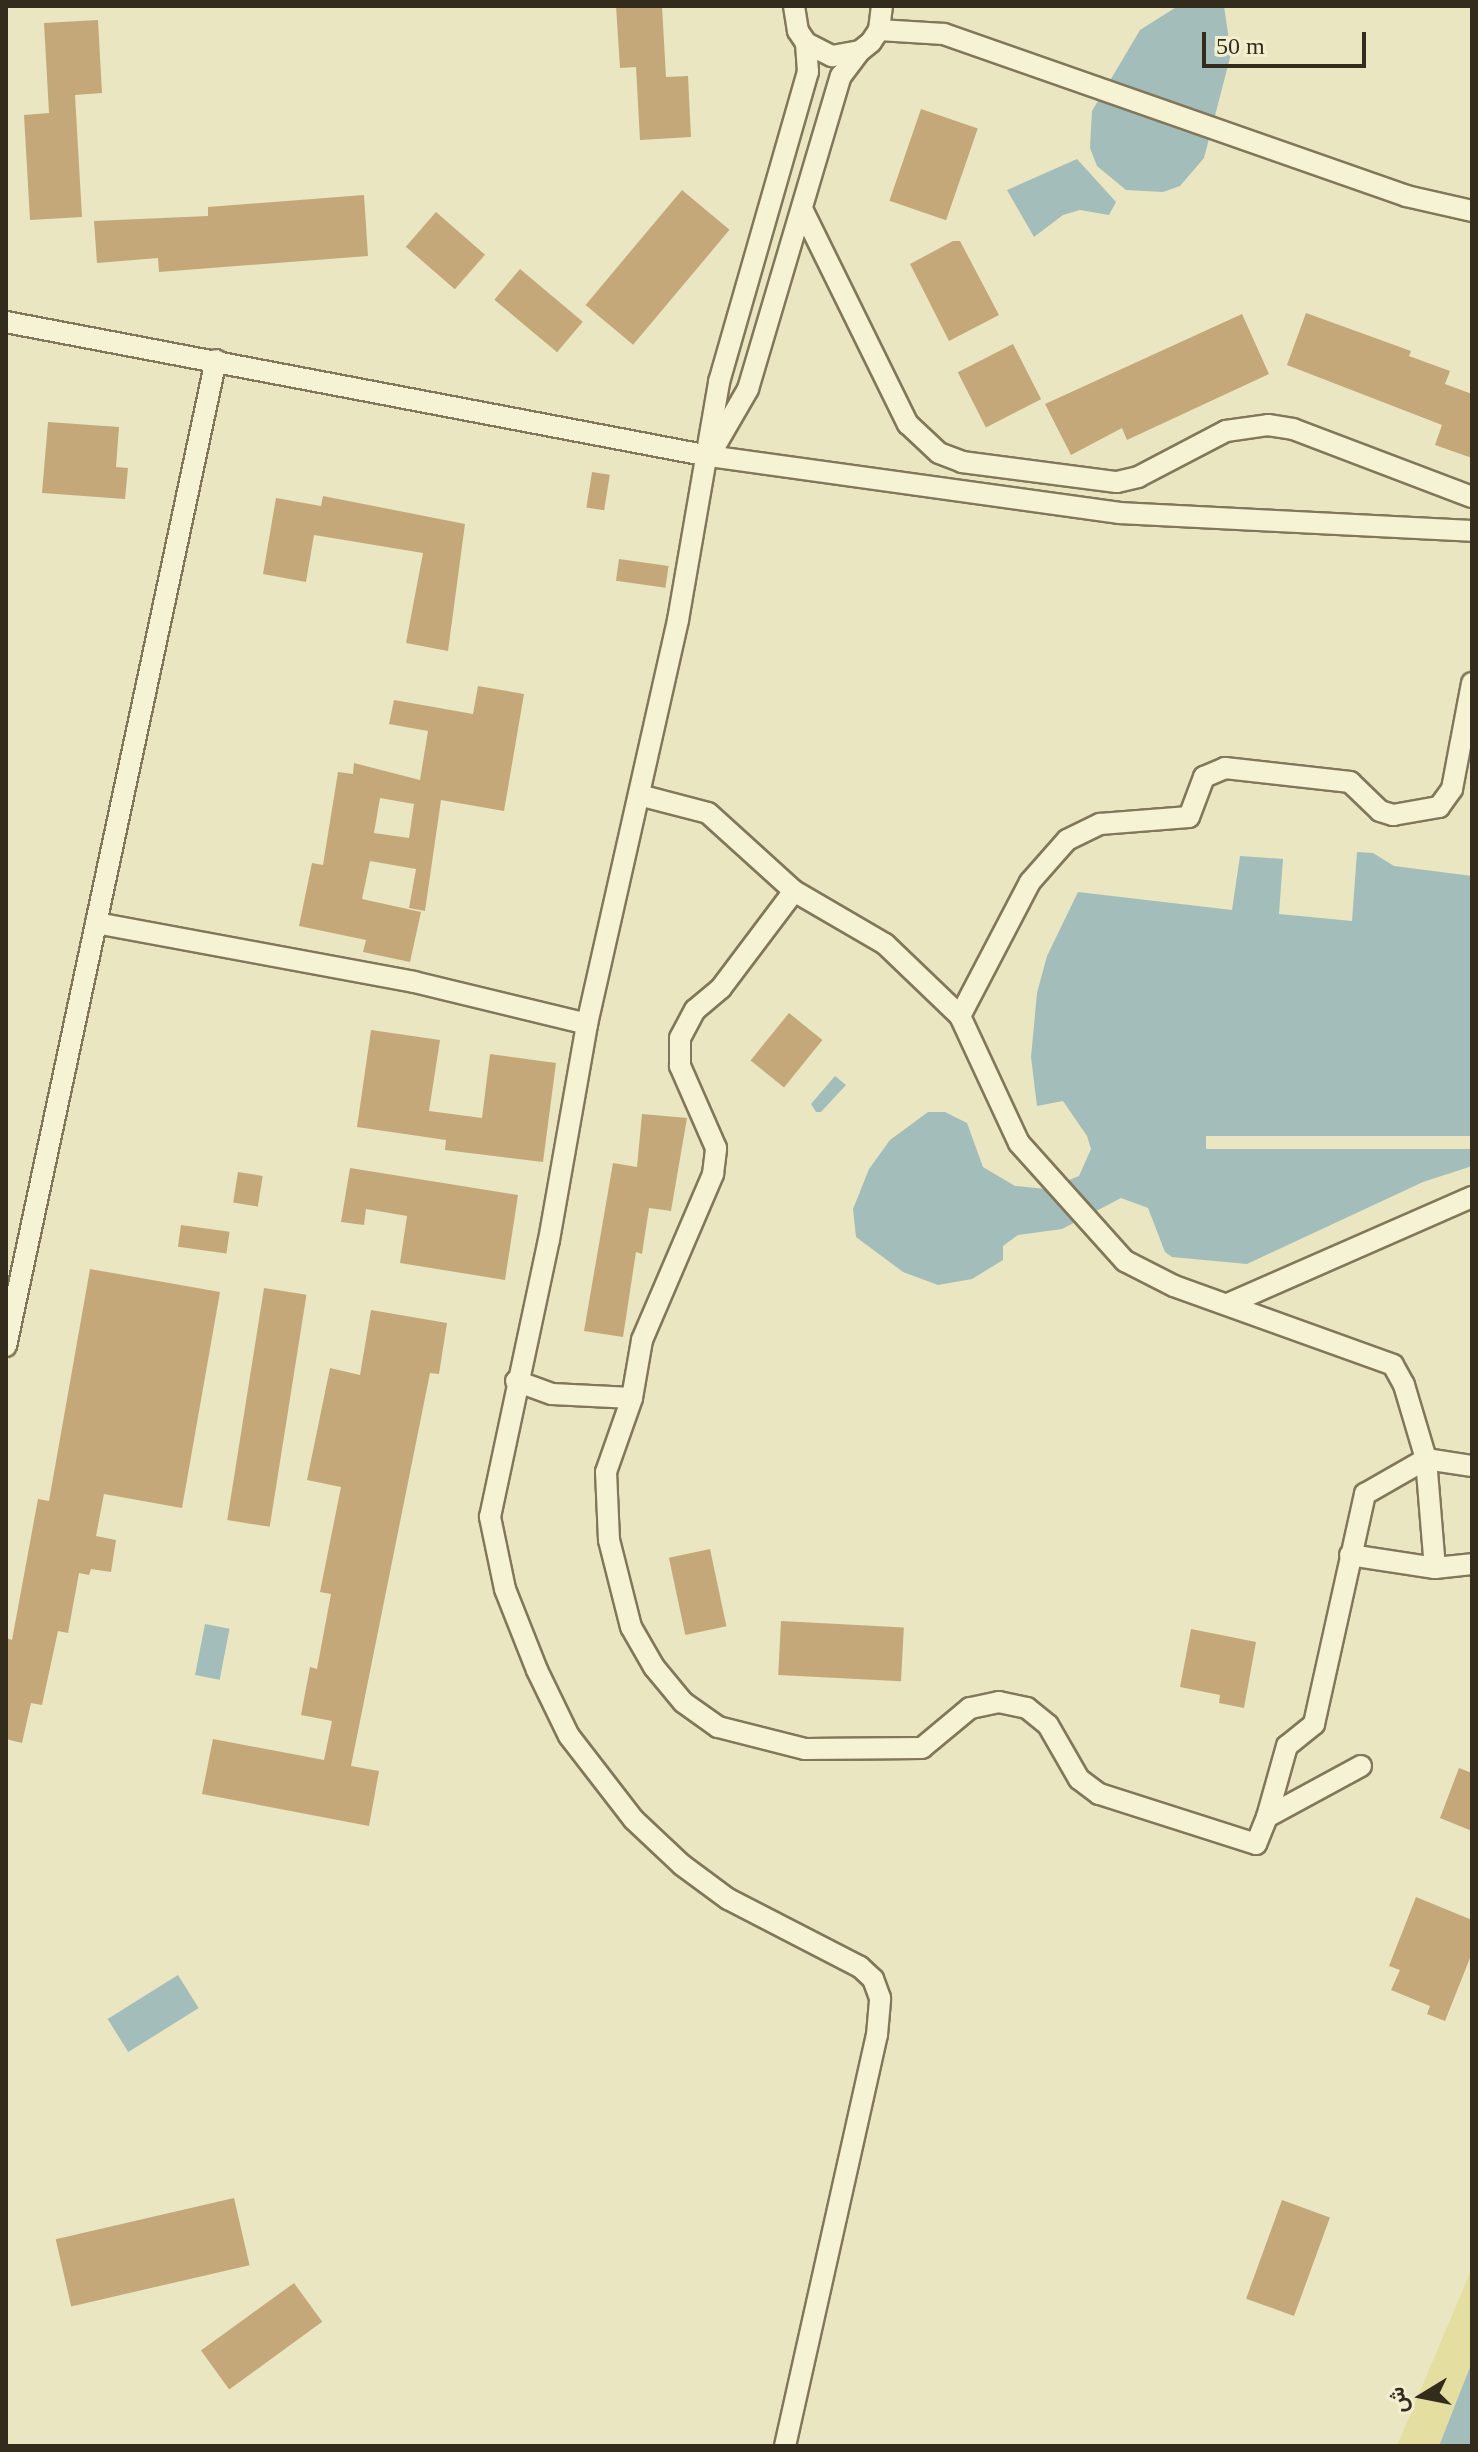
<!DOCTYPE html>
<html>
<head>
<meta charset="utf-8">
<style>
  body { margin:0 }
  #map { position:relative; width:1478px; height:2452px; overflow:hidden; background:#eae6c1; font-family:"Times New Roman",Vazirmatn,serif }
  div>[style] { position:absolute }
  [style*='--x'] { left:calc(var(--x)*1px); top:calc(var(--y)*1px); width:calc(var(--w)*1px); rotate:calc(var(--a)*1deg) }
  .sand>* { inset:0; background:#e4dfa0 }
  .water>* { inset:0; background:#a3bdba; transform-origin:0 0 }
  .pier>* { inset:0; background:#eae6c1; transform-origin:0 0 }
  .building>* { inset:0; background:#c5a87a; transform-origin:0 0 }
  .roads { filter:drop-shadow(2px 0 #82775a) drop-shadow(-2px 0 #82775a) drop-shadow(0 2px #82775a) drop-shadow(0 -2px #82775a) }
  .street>* { height:20px; margin:-10px; padding:0 10px; transform-origin:10px; border-radius:10px; background:#f6f2d4 }
  span { translate:-50% -50%; white-space:nowrap; text-align:center; line-height:1.15; -webkit-text-stroke:6px #f2efd0; paint-order:stroke }
  .frame { position:absolute; inset:0; border:8px solid #332c1d; pointer-events:none }
  .north { position:absolute; left:1382px; top:2356px; width:80px; height:80px; -webkit-text-stroke:6px #f2efd0; paint-order:stroke; rotate:260deg; font-size:22px; font-weight:700; line-height:32px; text-align:center; color:#332c1d }
  .north::after { content:''; display:block; margin:auto; width:28px; height:36px; background:#332c1d; clip-path:polygon(50% 0,100% 100%,50% 72%,0 100%) }
  .scale { position:absolute; left:1202px; top:32px; width:164px; height:36px; box-sizing:border-box; border:4px solid #332c1d; border-top:0; padding-left:10px; font-size:24px; line-height:28px; white-space:nowrap; color:#332c1d; -webkit-text-stroke:6px #f2efd0; paint-order:stroke }
</style>
</head>
<body>
<div id="map">
  <div class="sand">
    <div style="clip-path:polygon(1472px 2268px,1472px 2362px,1439px 2446px,1397px 2446px)"></div>
  </div>
  <div class="water">
    <div style="clip-path:polygon(1178px 6px,1224px 6px,1231px 54px,1204px 158px,1180px 186px,1163px 192px,1126px 190px,1097px 166px,1090px 148px,1092px 111px,1140px 30px)"></div>
    <div style="clip-path:polygon(1077px 159px,1116px 202px,1109px 215px,1080px 210px,1063px 215px,1034px 237px,1007px 190px)"></div>
    <div style="clip-path:polygon(1357px 852px,1373px 853px,1394px 866px,1472px 876px,1472px 1166px,1423px 1182px,1247px 1264px,1172px 1257px,1165px 1252px,1148px 1208px,1121px 1198px,1062px 1229px,1018px 1235px,1003px 1246px,1003px 1260px,972px 1279px,938px 1285px,903px 1272px,856px 1237px,853px 1209px,869px 1169px,890px 1140px,928px 1112px,945px 1112px,967px 1123px,983px 1167px,1015px 1186px,1046px 1189px,1079px 1176px,1091px 1149px,1087px 1136px,1063px 1101px,1037px 1106px,1031px 1057px,1037px 993px,1047px 956px,1078px 892px,1232px 910px,1240px 856px,1283px 859px,1279px 914px,1352px 921px)"></div>
    <div style="clip-path:polygon(835px 1076px,846px 1085px,821px 1112px,816px 1112px,811px 1104px)"></div>
    <div style="left:205px;top:1624px;width:25px;height:52px;rotate:11deg"></div>
    <div style="left:178px;top:1975px;width:39px;height:83px;rotate:58deg"></div>
    <div style="clip-path:polygon(1472px 2362px,1472px 2446px,1439px 2446px)"></div>
  </div>
  <div class="pier">
    <div style="left:1472px;top:1136px;width:13px;height:266px;rotate:90deg"></div>
  </div>
  <div class="building">
    <div style="clip-path:polygon(616px 6px,662px 6px,666px 77px,688px 76px,691px 137px,640px 140px,636px 67px,620px 68px)"></div>
    <div style="clip-path:polygon(98px 20px,102px 93px,75px 95px,82px 217px,30px 220px,24px 115px,49px 113px,44px 23px)"></div>
    <div style="left:921px;top:109px;width:60px;height:97px;rotate:19deg"></div>
    <div style="left:682px;top:190px;width:62px;height:150px;rotate:40deg"></div>
    <div style="clip-path:polygon(364px 195px,368px 256px,159px 272px,158px 258px,97px 263px,94px 221px,208px 216px,208px 207px)"></div>
    <div style="left:436px;top:212px;width:65px;height:46px;rotate:41deg"></div>
    <div style="clip-path:polygon(953px 241px,960px 241px,999px 315px,949px 341px,910px 264px)"></div>
    <div style="left:520px;top:269px;width:82px;height:40px;rotate:40deg"></div>
    <div style="clip-path:polygon(1306px 313px,1411px 351px,1409px 356px,1450px 371px,1445px 384px,1472px 394px,1472px 458px,1435px 445px,1442px 425px,1287px 365px)"></div>
    <div style="clip-path:polygon(1242px 314px,1269px 374px,1127px 440px,1122px 428px,1071px 455px,1045px 404px)"></div>
    <div style="left:1013px;top:344px;width:62px;height:62px;rotate:63deg"></div>
    <div style="clip-path:polygon(48px 422px,119px 427px,116px 467px,128px 468px,125px 499px,42px 493px)"></div>
    <div style="left:592px;top:472px;width:18px;height:36px;rotate:9deg"></div>
    <div style="clip-path:polygon(323px 496px,465px 524px,448px 651px,406px 643px,423px 553px,314px 535px,306px 582px,263px 574px,276px 498px,321px 506px)"></div>
    <div style="left:619px;top:559px;width:50px;height:22px;rotate:8deg"></div>
    <div style="clip-path:polygon(evenodd,478px 686px,524px 694px,504px 811px,441px 800px,425px 911px,409px 908px,416px 869px,370px 861px,362px 899px,421px 912px,410px 962px,363px 952px,366px 940px,299px 926px,312px 863px,323px 865px,338px 772px,353px 774px,354px 763px,420px 780px,428px 731px,389px 724px,394px 700px,473px 714px,478px 686px,380px 798px,414px 804px,409px 838px,374px 833px,380px 798px)"></div>
    <div style="left:789px;top:1013px;width:43px;height:61px;rotate:39deg"></div>
    <div style="clip-path:polygon(371px 1030px,440px 1040px,429px 1111px,482px 1118px,490px 1054px,556px 1063px,543px 1162px,445px 1150px,446px 1140px,357px 1127px)"></div>
    <div style="clip-path:polygon(642px 1114px,687px 1118px,671px 1211px,649px 1208px,642px 1254px,636px 1252px,623px 1337px,584px 1331px,613px 1163px,637px 1167px)"></div>
    <div style="clip-path:polygon(350px 1168px,518px 1195px,505px 1280px,400px 1263px,407px 1216px,366px 1209px,364px 1225px,341px 1222px)"></div>
    <div style="left:238px;top:1172px;width:25px;height:31px;rotate:9deg"></div>
    <div style="left:181px;top:1225px;width:49px;height:22px;rotate:8deg"></div>
    <div style="clip-path:polygon(90px 1269px,220px 1292px,182px 1508px,104px 1494px,96px 1536px,116px 1540px,111px 1572px,91px 1569px,89px 1575px,79px 1573px,68px 1633px,58px 1631px,42px 1705px,31px 1703px,22px 1743px,6px 1739px,6px 1638px,12px 1640px,38px 1499px,49px 1501px)"></div>
    <div style="left:264px;top:1288px;width:43px;height:235px;rotate:9deg"></div>
    <div style="clip-path:polygon(371px 1310px,447px 1323px,439px 1374px,430px 1373px,351px 1766px,379px 1771px,369px 1826px,202px 1794px,213px 1739px,324px 1760px,332px 1721px,301px 1715px,310px 1667px,317px 1669px,331px 1594px,320px 1592px,341px 1487px,307px 1480px,330px 1368px,360px 1375px)"></div>
    <div style="left:710px;top:1549px;width:79px;height:42px;rotate:78deg"></div>
    <div style="left:781px;top:1621px;width:123px;height:54px;rotate:3deg"></div>
    <div style="clip-path:polygon(1191px 1629px,1256px 1642px,1244px 1708px,1219px 1703px,1220px 1695px,1180px 1687px)"></div>
    <div style="clip-path:polygon(1459px 1768px,1472px 1773px,1472px 1831px,1440px 1818px)"></div>
    <div style="clip-path:polygon(1416px 1897px,1472px 1920px,1472px 1953px,1445px 2021px,1427px 2014px,1430px 2006px,1391px 1990px,1400px 1970px,1389px 1966px)"></div>
    <div style="left:234px;top:2198px;width:69px;height:183px;rotate:77deg"></div>
    <div style="left:1282px;top:2200px;width:51px;height:105px;rotate:20deg"></div>
    <div style="left:294px;top:2283px;width:48px;height:115px;rotate:54deg"></div>
  </div>
  <div class="roads">
    <div class="street">
      <div style="--x:794;--y:6;--w:25;--a:81"></div>
      <div style="--x:798;--y:31;--w:14;--a:56"></div>
      <div style="--x:806;--y:43;--w:29;--a:27"></div>
      <div style="--x:832;--y:56;--w:28;--a:-10"></div>
      <div style="--x:860;--y:51;--w:14;--a:-39"></div>
      <div style="--x:871;--y:42;--w:14;--a:-56"></div>
      <div style="--x:879;--y:30;--w:24;--a:-83"></div>
      <div style="--x:879;--y:30;--w:65;--a:3.5"></div>
      <div style="--x:944;--y:34;--w:490;--a:19.3"></div>
      <div style="--x:1406;--y:196;--w:68;--a:12.8"></div>
      <div style="--x:802;--y:209;--w:240;--a:63.8"></div>
      <div style="--x:908;--y:424;--w:42;--a:43.1"></div>
      <div style="--x:939;--y:453;--w:25;--a:21"></div>
      <div style="--x:962;--y:462;--w:156;--a:7.4"></div>
      <div style="--x:1117;--y:482;--w:22;--a:-13"></div>
      <div style="--x:1138;--y:477;--w:99;--a:-27.6"></div>
      <div style="--x:1226;--y:431;--w:42;--a:-8.1"></div>
      <div style="--x:1268;--y:425;--w:25;--a:9"></div>
      <div style="--x:1293;--y:429;--w:191;--a:20.8"></div>
      <div style="--x:6;--y:322;--w:716;--a:10.79"></div>
      <div style="--x:709;--y:456;--w:414;--a:7.9"></div>
      <div style="--x:1119;--y:513;--w:353;--a:2.9"></div>
      <div style="--x:715;--y:446;--w:66;--a:-59.9"></div>
      <div style="--x:748;--y:389;--w:327;--a:-73.5"></div>
      <div style="--x:841;--y:76;--w:31;--a:-53"></div>
      <div style="--x:639;--y:795;--w:71;--a:14.6"></div>
      <div style="--x:708;--y:813;--w:116;--a:42.2"></div>
      <div style="--x:96;--y:923;--w:323;--a:10.5"></div>
      <div style="--x:414;--y:982;--w:178;--a:13.6"></div>
      <div style="--x:960;--y:1016;--w:140;--a:65.1"></div>
      <div style="--x:1019;--y:1143;--w:159;--a:48.1"></div>
      <div style="--x:1125;--y:1261;--w:55;--a:27"></div>
      <div style="--x:1174;--y:1286;--w:233;--a:19.8"></div>
      <div style="--x:1393;--y:1365;--w:23;--a:61"></div>
      <div style="--x:1404;--y:1385;--w:77;--a:73.4"></div>
      <div style="--x:1426;--y:1459;--w:109;--a:85.3"></div>
      <div style="--x:1228;--y:1304;--w:266;--a:-23.7"></div>
      <div style="--x:6;--y:1346;--w:1008;--a:-77.98"></div>
      <div style="--x:516;--y:1381;--w:38;--a:20"></div>
      <div style="--x:552;--y:1394;--w:80;--a:2.9"></div>
      <div style="--x:1350;--y:1555;--w:86;--a:8.7"></div>
      <div style="--x:1435;--y:1568;--w:37;--a:-6"></div>
      <div style="--x:1361;--y:1766;--w:107;--a:151.5"></div>
      <div style="--x:1267;--y:1817;--w:29;--a:112"></div>
      <div style="--x:1256;--y:1844;--w:165;--a:-162.3"></div>
      <div style="--x:1099;--y:1794;--w:25;--a:-143"></div>
      <div style="--x:1079;--y:1779;--w:62;--a:-119.9"></div>
      <div style="--x:1048;--y:1725;--w:27;--a:-141"></div>
      <div style="--x:1027;--y:1708;--w:29;--a:-168"></div>
      <div style="--x:999;--y:1702;--w:30;--a:168"></div>
      <div style="--x:970;--y:1708;--w:62;--a:140.2"></div>
      <div style="--x:922;--y:1748;--w:117;--a:179.5"></div>
      <div style="--x:805;--y:1749;--w:90;--a:-165.8"></div>
      <div style="--x:718;--y:1727;--w:43;--a:-144.5"></div>
      <div style="--x:683;--y:1702;--w:45;--a:-129.6"></div>
      <div style="--x:654;--y:1667;--w:46;--a:-119.9"></div>
      <div style="--x:631;--y:1627;--w:90;--a:-104.2"></div>
      <div style="--x:609;--y:1540;--w:68;--a:-92.5"></div>
      <div style="--x:606;--y:1472;--w:78;--a:-70.6"></div>
      <div style="--x:632;--y:1398;--w:59;--a:-80.2"></div>
      <div style="--x:642;--y:1340;--w:181;--a:-66.8"></div>
      <div style="--x:713;--y:1174;--w:26;--a:-83"></div>
      <div style="--x:716;--y:1148;--w:90;--a:-113.7"></div>
      <div style="--x:680;--y:1066;--w:28;--a:-90"></div>
      <div style="--x:680;--y:1038;--w:32;--a:-62"></div>
      <div style="--x:695;--y:1010;--w:34;--a:-40"></div>
      <div style="--x:721;--y:988;--w:121;--a:-53"></div>
      <div style="--x:794;--y:891;--w:105;--a:30.2"></div>
      <div style="--x:885;--y:944;--w:104;--a:43.8"></div>
      <div style="--x:960;--y:1016;--w:151;--a:-62.4"></div>
      <div style="--x:1030;--y:882;--w:56;--a:-48.6"></div>
      <div style="--x:1067;--y:840;--w:37;--a:-26"></div>
      <div style="--x:1100;--y:824;--w:89;--a:-4.5"></div>
      <div style="--x:1189;--y:817;--w:43;--a:-69.4"></div>
      <div style="--x:1204;--y:777;--w:23;--a:-23"></div>
      <div style="--x:1225;--y:768;--w:126;--a:6.4"></div>
      <div style="--x:1350;--y:782;--w:42;--a:44"></div>
      <div style="--x:1380;--y:811;--w:14;--a:17"></div>
      <div style="--x:1393;--y:815;--w:47;--a:-9.9"></div>
      <div style="--x:1439;--y:807;--w:22;--a:-54"></div>
      <div style="--x:1452;--y:789;--w:108;--a:-79.3"></div>
      <div style="--x:1267;--y:1817;--w:74;--a:-74.3"></div>
      <div style="--x:1287;--y:1746;--w:35;--a:-39"></div>
      <div style="--x:1314;--y:1724;--w:236;--a:-77.5"></div>
      <div style="--x:1365;--y:1494;--w:70;--a:-29.8"></div>
      <div style="--x:1426;--y:1459;--w:47;--a:8.7"></div>
      <div style="--x:785;--y:2446;--w:421;--a:-77.4"></div>
      <div style="--x:877;--y:2035;--w:37;--a:-85"></div>
      <div style="--x:880;--y:1998;--w:20;--a:-110"></div>
      <div style="--x:873;--y:1979;--w:18;--a:-137"></div>
      <div style="--x:860;--y:1967;--w:148;--a:-152.7"></div>
      <div style="--x:728;--y:1899;--w:57;--a:-143.5"></div>
      <div style="--x:682;--y:1865;--w:66;--a:-136.8"></div>
      <div style="--x:634;--y:1820;--w:106;--a:-127.7"></div>
      <div style="--x:569;--y:1736;--w:73;--a:-115.9"></div>
      <div style="--x:537;--y:1670;--w:87;--a:-111.6"></div>
      <div style="--x:505;--y:1589;--w:74;--a:-101.8"></div>
      <div style="--x:490;--y:1517;--w:283;--a:-78"></div>
      <div style="--x:549;--y:1240;--w:219;--a:-80"></div>
      <div style="--x:587;--y:1024;--w:414;--a:-77.3"></div>
      <div style="--x:678;--y:620;--w:242;--a:-80.2"></div>
      <div style="--x:719;--y:382;--w:323;--a:-74"></div>
      <div style="--x:808;--y:72;--w:29;--a:-94"></div>
    </div>
  </div>
  <div class="frame"></div>
  <div class="north">ش</div>
  <div class="scale">50 m</div>
</div>
</body>
</html>
